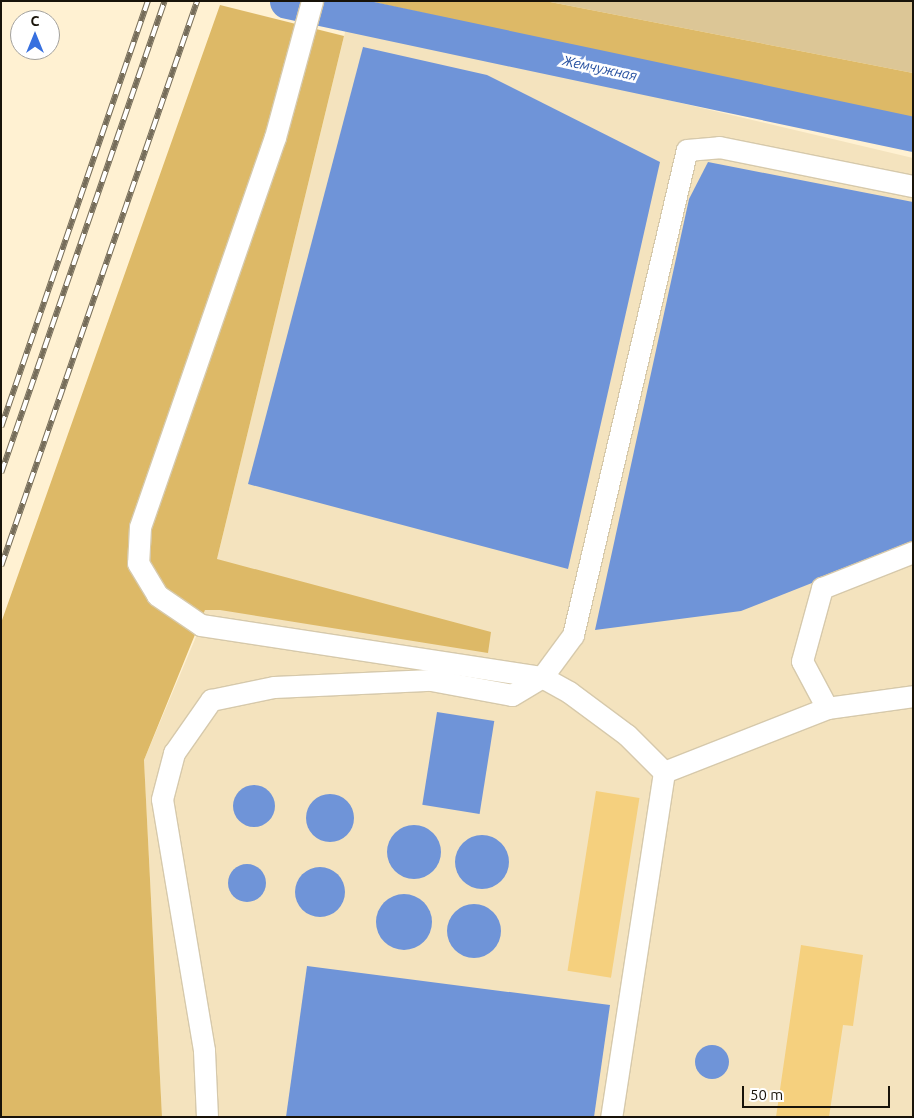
<!DOCTYPE html>
<html>
<head>
<meta charset="utf-8">
<style>
  body { margin:0 }
  #map { position:relative; width:914px; height:1118px; overflow:hidden; background:#fff1d2; font-family:Ubuntu,sans-serif }
  div>[style] { position:absolute }
  [style*='--x'] { left:calc(var(--x)*1px); top:calc(var(--y)*1px); width:calc(var(--w)*1px); rotate:calc(var(--a)*1deg) }
  .built>* { inset:0; background:#f4e3be }
  .green>* { inset:0; background:#dcc696 }
  .forest>* { inset:0; background:#ddb967 }
  .water>* { inset:0; background:#6f94d8; transform-origin:0 0 }
  .round { border-radius:50% }
  .river>* { height:35px; margin:-17.5px; padding:0 17.5px; transform-origin:17.5px; border-radius:17.5px; background:#6f94d8 }
  .building>* { inset:0; background:#f5d07e; transform-origin:0 0 }
  .roads { filter:drop-shadow(1px 0 #d6c9ab) drop-shadow(-1px 0 #d6c9ab) drop-shadow(0 1px #d6c9ab) drop-shadow(0 -1px #d6c9ab) }
  .minor>* { height:21px; margin:-10.5px; padding:0 10.5px; transform-origin:10.5px; border-radius:10.5px; background:#fff }
  .rail>* { height:5.5px; margin-top:-2.75px; transform-origin:0; background:repeating-linear-gradient(90deg,#fff 0 11px,#766d5a 0 22px); box-sizing:border-box; border-block:1px solid #766d5a }
  span { translate:-50% -50%; white-space:nowrap; text-align:center; line-height:1.15; -webkit-text-stroke:5px #fff; paint-order:stroke }
  .water-label { font-size:14px; color:#2650a0; font-style:italic }
  .frame { position:absolute; inset:0; border:2px solid #181309; pointer-events:none }
  .north { position:absolute; left:10px; top:10px; width:50px; height:50px; box-sizing:border-box; background:#fff; border:1px solid #a3a19d; border-radius:50%; rotate:0deg; font-size:14px; font-weight:700; line-height:20px; text-align:center; color:#181309 }
  .north::after { content:''; display:block; margin:auto; width:18px; height:22px; background:#3770df; clip-path:polygon(50% 0,100% 100%,50% 72%,0 100%) }
  .scale { position:absolute; left:742px; top:1086px; width:148px; height:22px; box-sizing:border-box; border:2px solid #181309; border-top:0; padding-left:6px; font-size:15px; line-height:18px; white-space:nowrap; color:#181309; -webkit-text-stroke:4px #fff; paint-order:stroke }
</style>
</head>
<body>
<div id="map">
  <div class="built">
    <div style="clip-path:polygon(347px 24px,913px 158px,913px 1117px,162px 1117px,144px 760px,201px 625px)"></div>
  </div>
  <div class="green">
    <div style="clip-path:polygon(545px 1px,913px 1px,913px 73px)"></div>
  </div>
  <div class="forest">
    <div style="clip-path:polygon(368px 1px,545px 1px,913px 73px,913px 120px)"></div>
    <div style="clip-path:polygon(220px 5px,344px 36px,217px 559px,491px 632px,488px 653px,220px 610px,205px 610px,144px 760px,162px 1117px,1px 1117px,1px 623px)"></div>
  </div>
  <div class="water">
    <div style="clip-path:polygon(363px 47px,487px 75px,660px 162px,568px 569px,248px 484px)"></div>
    <div style="clip-path:polygon(708px 162px,913px 202px,913px 543px,741px 611px,595px 630px,689px 199px)"></div>
    <div style="left:437px;top:712px;width:58px;height:94px;rotate:9deg"></div>
    <div class="round" style="left:233px;top:785px;width:42px;height:42px"></div>
    <div class="round" style="left:306px;top:794px;width:48px;height:48px"></div>
    <div class="round" style="left:387px;top:825px;width:54px;height:54px"></div>
    <div class="round" style="left:455px;top:835px;width:54px;height:54px"></div>
    <div class="round" style="left:228px;top:864px;width:38px;height:38px"></div>
    <div class="round" style="left:295px;top:867px;width:50px;height:50px"></div>
    <div class="round" style="left:376px;top:894px;width:56px;height:56px"></div>
    <div class="round" style="left:447px;top:904px;width:54px;height:54px"></div>
    <div style="clip-path:polygon(307px 966px,610px 1005px,594px 1117px,286px 1117px)"></div>
    <div class="round" style="left:695px;top:1045px;width:34px;height:34px"></div>
  </div>
  <div class="river">
    <div style="--x:287;--y:1;--w:640;--a:11.99"></div>
  </div>
  <div class="building">
    <div style="left:596px;top:791px;width:44px;height:182px;rotate:9deg"></div>
    <div style="clip-path:polygon(801px 945px,863px 955px,853px 1026px,843px 1025px,829px 1117px,776px 1117px)"></div>
  </div>
  <div class="roads">
    <div class="minor">
      <div style="--x:312;--y:1;--w:141;--a:105.2"></div>
      <div style="--x:275;--y:137;--w:413;--a:109.1"></div>
      <div style="--x:140;--y:527;--w:36;--a:93"></div>
      <div style="--x:138;--y:563;--w:37;--a:59"></div>
      <div style="--x:157;--y:595;--w:53;--a:34.3"></div>
      <div style="--x:201;--y:625;--w:345;--a:8.7"></div>
      <div style="--x:542;--y:677;--w:31;--a:29"></div>
      <div style="--x:569;--y:692;--w:72;--a:36.6"></div>
      <div style="--x:627;--y:735;--w:52;--a:45"></div>
      <div style="--x:664;--y:772;--w:349;--a:98.7"></div>
      <div style="--x:827;--y:708;--w:87;--a:-7.9"></div>
      <div style="--x:664;--y:772;--w:175;--a:-21.4"></div>
      <div style="--x:827;--y:708;--w:53;--a:-118"></div>
      <div style="--x:802;--y:661;--w:76;--a:-74.7"></div>
      <div style="--x:822;--y:588;--w:98;--a:-21.6"></div>
      <div style="--x:207;--y:1117;--w:67;--a:-92.6"></div>
      <div style="--x:204;--y:1050;--w:254;--a:-99.5"></div>
      <div style="--x:162;--y:799;--w:48;--a:-75.4"></div>
      <div style="--x:174;--y:753;--w:65;--a:-55.1"></div>
      <div style="--x:211;--y:700;--w:64;--a:-11.7"></div>
      <div style="--x:274;--y:687;--w:157;--a:-2.6"></div>
      <div style="--x:431;--y:680;--w:82;--a:10.5"></div>
      <div style="--x:512;--y:695;--w:35;--a:-31"></div>
      <div style="--x:542;--y:677;--w:52;--a:-53.6"></div>
      <div style="--x:573;--y:635;--w:498;--a:-76.8"></div>
      <div style="--x:687;--y:150;--w:32;--a:-5"></div>
      <div style="--x:719;--y:147;--w:198;--a:11.4"></div>
    </div>
  </div>
  <div class="rail">
    <div style="--x:1;--y:427;--w:451;--a:-71"></div>
    <div style="--x:1;--y:473;--w:499;--a:-70.9"></div>
    <div style="--x:1;--y:566;--w:598;--a:-70.87"></div>
  </div>
  <div class="water-label">
    <span style="left:600px;top:68px;rotate:12deg">Жемчужная</span>
  </div>
  <div class="frame"></div>
  <div class="north">С</div>
  <div class="scale">50 m</div>
</div>
</body>
</html>
